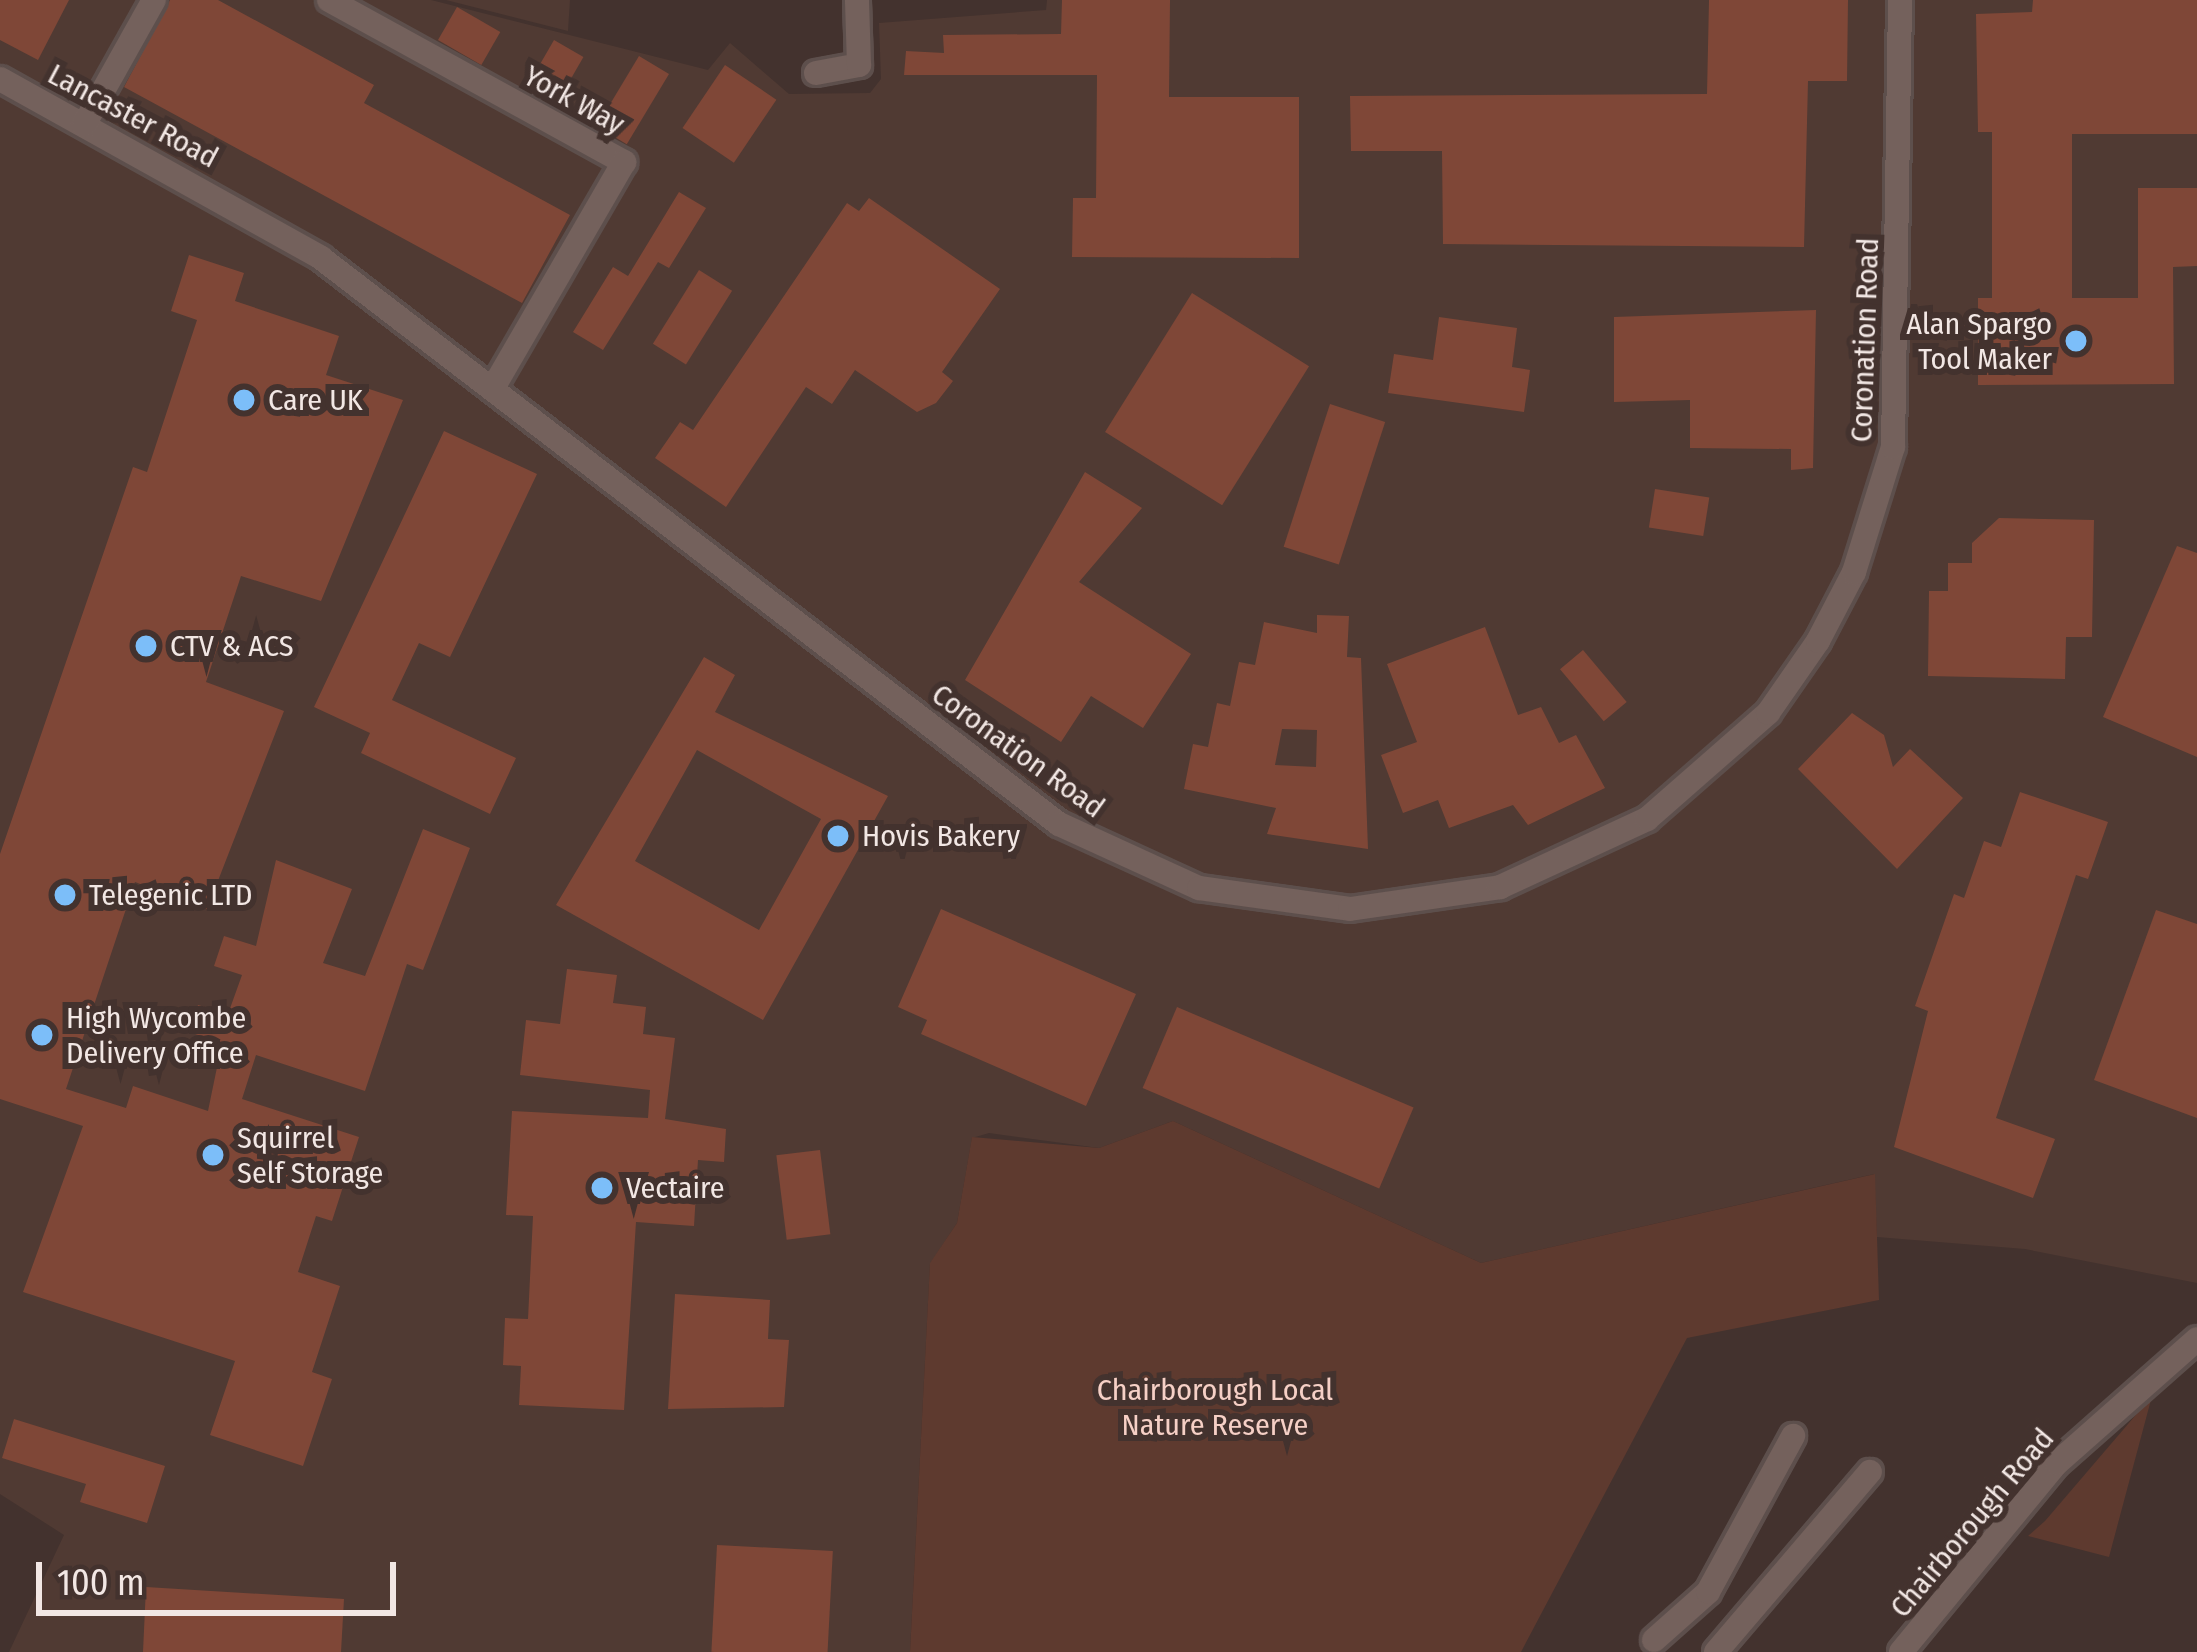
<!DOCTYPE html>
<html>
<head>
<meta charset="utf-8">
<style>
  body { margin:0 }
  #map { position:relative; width:2197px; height:1652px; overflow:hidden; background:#43322e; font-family:"Fira Sans Condensed",sans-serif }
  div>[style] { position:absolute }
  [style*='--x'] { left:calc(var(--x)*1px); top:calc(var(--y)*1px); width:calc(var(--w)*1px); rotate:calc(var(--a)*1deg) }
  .built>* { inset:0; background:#503a33 }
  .green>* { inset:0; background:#5e3a2f }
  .building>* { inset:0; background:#7f4737; transform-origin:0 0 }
  .roads { filter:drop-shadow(3px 0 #5d4f4c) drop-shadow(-3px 0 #5d4f4c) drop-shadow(0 3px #5d4f4c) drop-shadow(0 -3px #5d4f4c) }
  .minor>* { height:24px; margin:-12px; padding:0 12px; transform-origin:12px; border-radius:12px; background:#74615c }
  .dots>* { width:33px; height:33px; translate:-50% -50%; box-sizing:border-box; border:6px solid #43322e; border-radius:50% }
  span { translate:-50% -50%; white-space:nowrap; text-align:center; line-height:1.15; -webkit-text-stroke:12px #43322e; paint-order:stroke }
  .street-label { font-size:30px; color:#f2e7e4 }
  .poi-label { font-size:30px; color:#f2e7e4 }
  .right { translate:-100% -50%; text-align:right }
  .left { translate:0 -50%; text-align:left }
  .park-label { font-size:30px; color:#f6d0c6 }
  .scale { position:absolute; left:36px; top:1562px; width:360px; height:54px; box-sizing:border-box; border:6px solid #f2e7e4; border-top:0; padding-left:15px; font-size:36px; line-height:42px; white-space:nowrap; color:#f2e7e4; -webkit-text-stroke:9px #43322e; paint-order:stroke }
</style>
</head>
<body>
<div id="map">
  <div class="built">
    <div style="clip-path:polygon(0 0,431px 0,708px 70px,730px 43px,789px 94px,870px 93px,881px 79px,879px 23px,1046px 10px,1047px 0,2197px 0,2197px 1283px,2025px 1249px,1877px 1237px,1874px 1174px,1481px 1263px,1173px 1121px,1099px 1148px,989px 1133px,972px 1138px,957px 1223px,930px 1264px,910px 1652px,9px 1652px,64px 1535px,0 1494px)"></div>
    <div style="clip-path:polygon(446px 0,570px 0,568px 31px)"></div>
  </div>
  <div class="green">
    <div style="clip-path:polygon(1173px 1121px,1481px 1263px,1875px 1174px,1879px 1300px,1687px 1338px,1521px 1652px,910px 1652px,930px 1263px,957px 1223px,972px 1137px,1099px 1148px)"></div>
    <div style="clip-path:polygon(2152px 1396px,2109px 1557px,2028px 1536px,2045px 1521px)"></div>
  </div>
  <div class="building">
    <div style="clip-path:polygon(0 0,69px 0,38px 60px,0 40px)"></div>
    <div style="clip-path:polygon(170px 0,218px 0,374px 85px,364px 103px,570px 215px,522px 303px,124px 87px)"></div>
    <div style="clip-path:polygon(1062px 0,1170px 0,1169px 97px,1299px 97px,1299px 258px,1072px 257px,1073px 198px,1096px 198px,1097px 75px,904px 75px,906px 51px,944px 53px,943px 35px,1061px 34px)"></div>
    <div style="clip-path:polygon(1709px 0,1848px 0,1847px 81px,1808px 81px,1804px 247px,1443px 244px,1442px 151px,1351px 151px,1350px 96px,1707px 94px)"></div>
    <div style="clip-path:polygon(2033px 0,2197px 0,2197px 134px,2072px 134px,2072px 298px,2138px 298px,2138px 188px,2197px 188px,2197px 266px,2173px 267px,2174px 384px,1978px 385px,1978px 298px,1992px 298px,1992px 132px,1978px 132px,1976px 14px,2032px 12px)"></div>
    <div style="left:457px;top:7px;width:50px;height:38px;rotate:30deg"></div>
    <div style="left:554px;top:40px;width:34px;height:56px;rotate:30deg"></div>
    <div style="left:639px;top:56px;width:35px;height:82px;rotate:31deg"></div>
    <div style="left:725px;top:65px;width:62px;height:76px;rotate:34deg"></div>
    <div style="clip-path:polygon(679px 192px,706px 208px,669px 268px,658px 262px,603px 350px,573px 332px,613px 267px,628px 276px)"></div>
    <div style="clip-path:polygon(869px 198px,1000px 289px,942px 372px,953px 381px,936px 403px,917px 412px,855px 370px,832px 404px,806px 387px,726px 507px,655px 458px,680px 422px,693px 430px,847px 203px,859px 211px)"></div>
    <div style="clip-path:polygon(189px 255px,244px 273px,235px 301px,339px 336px,326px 375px,403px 400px,321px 601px,241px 576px,206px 682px,284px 711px,207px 909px,135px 882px,66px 1089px,126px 1108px,133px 1086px,208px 1111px,222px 1043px,189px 1032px,198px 1005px,228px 1014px,242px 975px,214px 966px,224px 936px,256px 946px,276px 860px,352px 889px,323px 963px,365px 976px,423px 829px,470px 848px,423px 970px,407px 964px,365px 1091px,256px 1055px,242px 1099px,359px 1137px,332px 1221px,316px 1216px,298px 1272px,340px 1286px,312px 1372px,332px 1379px,303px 1466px,210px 1435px,235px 1361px,23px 1292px,83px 1126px,0 1099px,0 854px,133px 467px,147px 472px,197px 320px,171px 311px)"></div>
    <div style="left:699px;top:270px;width:39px;height:87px;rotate:32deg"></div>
    <div style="left:1192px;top:293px;width:138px;height:164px;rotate:32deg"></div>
    <div style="clip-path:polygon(1816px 310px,1813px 468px,1791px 470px,1791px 449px,1690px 448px,1690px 400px,1614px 402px,1614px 317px)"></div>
    <div style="clip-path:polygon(1439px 317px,1517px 328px,1512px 367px,1530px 370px,1524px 412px,1388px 393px,1394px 354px,1433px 360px)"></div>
    <div style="left:1330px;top:404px;width:58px;height:150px;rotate:18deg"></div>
    <div style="clip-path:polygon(444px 431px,537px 474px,450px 657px,419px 643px,392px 700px,516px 758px,490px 814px,361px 753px,370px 733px,314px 707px)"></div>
    <div style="clip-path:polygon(1085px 472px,1142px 508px,1079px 582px,1191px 654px,1143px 728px,1091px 696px,1061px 742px,965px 680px)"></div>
    <div style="left:1655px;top:489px;width:55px;height:39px;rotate:9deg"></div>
    <div style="clip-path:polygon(1999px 518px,2094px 520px,2092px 637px,2066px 637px,2065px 679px,1928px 676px,1929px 591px,1948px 591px,1948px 563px,1972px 563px,1972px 543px)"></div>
    <div style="clip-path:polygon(2177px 546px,2197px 553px,2197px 757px,2103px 717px)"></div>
    <div style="clip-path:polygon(evenodd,1317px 615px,1349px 616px,1347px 657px,1361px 658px,1368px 849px,1267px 834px,1276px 808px,1184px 789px,1193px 744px,1208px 747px,1217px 703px,1230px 706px,1239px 662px,1255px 665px,1264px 622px,1317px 633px,1317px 615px,1282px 729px,1317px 730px,1316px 767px,1275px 765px,1282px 729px)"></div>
    <div style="clip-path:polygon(1485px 627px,1518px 715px,1541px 707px,1559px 743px,1576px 735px,1605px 788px,1528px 825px,1513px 805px,1449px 828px,1438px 800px,1403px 813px,1381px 755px,1417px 742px,1387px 664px)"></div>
    <div style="left:1583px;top:650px;width:68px;height:30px;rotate:50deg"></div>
    <div style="clip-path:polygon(evenodd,704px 657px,735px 675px,715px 712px,888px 796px,763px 1020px,556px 905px,704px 657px,697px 750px,821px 819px,759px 930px,635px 861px,697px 750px)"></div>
    <div style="clip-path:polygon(1852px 713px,1884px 735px,1893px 767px,1910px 749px,1963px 798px,1897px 869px,1798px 769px)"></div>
    <div style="clip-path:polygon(2020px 792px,2108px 822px,2088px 879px,2076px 875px,1996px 1118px,2055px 1139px,2033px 1198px,1894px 1147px,1928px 1011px,1915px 1006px,1954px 894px,1964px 898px,1984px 841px,2001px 847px)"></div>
    <div style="clip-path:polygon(941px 909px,1136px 994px,1086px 1106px,921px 1034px,927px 1020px,898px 1007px)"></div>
    <div style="clip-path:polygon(2156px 910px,2197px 924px,2197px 1118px,2094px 1080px)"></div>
    <div style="clip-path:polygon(567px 969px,617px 975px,613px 1003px,646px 1007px,643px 1034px,675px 1038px,665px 1119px,726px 1129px,724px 1162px,698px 1160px,694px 1226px,636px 1222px,624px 1410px,519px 1405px,521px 1366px,503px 1365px,505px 1318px,528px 1319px,533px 1216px,506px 1215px,512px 1111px,648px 1118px,650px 1090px,520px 1075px,526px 1020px,560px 1024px)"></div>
    <div style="left:1177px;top:1007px;width:257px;height:88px;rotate:23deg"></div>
    <div style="left:820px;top:1150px;width:85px;height:44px;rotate:83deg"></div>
    <div style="clip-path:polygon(675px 1294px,770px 1300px,768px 1339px,789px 1340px,784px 1407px,668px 1409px)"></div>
    <div style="clip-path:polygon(14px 1419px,165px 1466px,147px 1523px,80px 1502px,86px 1484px,2px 1458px)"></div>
    <div style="left:717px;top:1545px;width:116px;height:107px;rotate:3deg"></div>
    <div style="clip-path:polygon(146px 1587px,344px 1599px,341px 1652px,143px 1652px)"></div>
  </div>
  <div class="roads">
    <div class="minor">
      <div style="--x:329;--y:0;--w:337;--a:28.8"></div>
      <div style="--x:624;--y:162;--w:261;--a:120.1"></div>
      <div style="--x:816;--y:73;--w:44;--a:-10.5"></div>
      <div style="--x:859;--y:65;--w:65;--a:-91.8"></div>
      <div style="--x:0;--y:79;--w:368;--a:29.1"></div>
      <div style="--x:321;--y:258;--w:930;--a:37.49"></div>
      <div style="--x:1059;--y:824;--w:154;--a:24.6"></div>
      <div style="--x:1199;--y:888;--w:152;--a:7.9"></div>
      <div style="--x:1350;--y:909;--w:152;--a:-8.3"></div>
      <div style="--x:1500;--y:887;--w:162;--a:-24.8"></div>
      <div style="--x:1647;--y:819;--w:161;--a:-41.2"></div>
      <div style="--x:1768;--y:713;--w:88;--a:-55.2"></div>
      <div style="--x:1818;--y:641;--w:78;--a:-62.4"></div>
      <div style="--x:1854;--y:572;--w:131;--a:-72.7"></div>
      <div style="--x:1893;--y:447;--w:447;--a:-89.1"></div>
      <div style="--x:84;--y:125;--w:143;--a:-60.8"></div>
      <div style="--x:1654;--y:1640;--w:72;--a:-41.6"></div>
      <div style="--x:1708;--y:1592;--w:178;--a:-61.4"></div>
      <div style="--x:1716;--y:1652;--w:237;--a:-49.5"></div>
      <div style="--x:1901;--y:1652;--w:245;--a:-50.5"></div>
      <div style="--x:2057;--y:1463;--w:187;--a:-41.5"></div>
    </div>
  </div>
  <div class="dots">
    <div style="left:2076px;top:341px;background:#7cbef9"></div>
    <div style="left:244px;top:400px;background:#7cbef9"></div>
    <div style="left:146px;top:646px;background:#7cbef9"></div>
    <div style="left:838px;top:836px;background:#7cbef9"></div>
    <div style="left:65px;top:895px;background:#7cbef9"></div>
    <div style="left:42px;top:1035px;background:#7cbef9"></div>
    <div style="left:213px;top:1155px;background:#7cbef9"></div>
    <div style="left:602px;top:1188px;background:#7cbef9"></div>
  </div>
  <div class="street-label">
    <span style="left:574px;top:100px;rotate:29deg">York Way</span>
    <span style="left:133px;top:116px;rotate:28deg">Lancaster Road</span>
    <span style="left:1865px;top:340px;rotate:-88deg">Coronation Road</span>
    <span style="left:1018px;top:751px;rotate:36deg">Coronation Road</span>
    <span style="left:1972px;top:1523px;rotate:-50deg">Chairborough Road</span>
  </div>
  <div class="poi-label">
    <span class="right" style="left:2052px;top:341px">Alan Spargo<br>Tool Maker</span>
    <span class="left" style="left:268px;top:400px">Care UK</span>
    <span class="left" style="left:170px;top:646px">CTV &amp; ACS</span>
    <span class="left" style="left:862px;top:836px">Hovis Bakery</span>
    <span class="left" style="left:89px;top:895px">Telegenic LTD</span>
    <span class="left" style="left:66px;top:1035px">High Wycombe<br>Delivery Office</span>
    <span class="left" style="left:237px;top:1155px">Squirrel<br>Self Storage</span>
    <span class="left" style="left:626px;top:1188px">Vectaire</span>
  </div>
  <div class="park-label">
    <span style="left:1215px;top:1407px">Chairborough Local<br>Nature Reserve</span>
  </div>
  <div class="scale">100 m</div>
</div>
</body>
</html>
